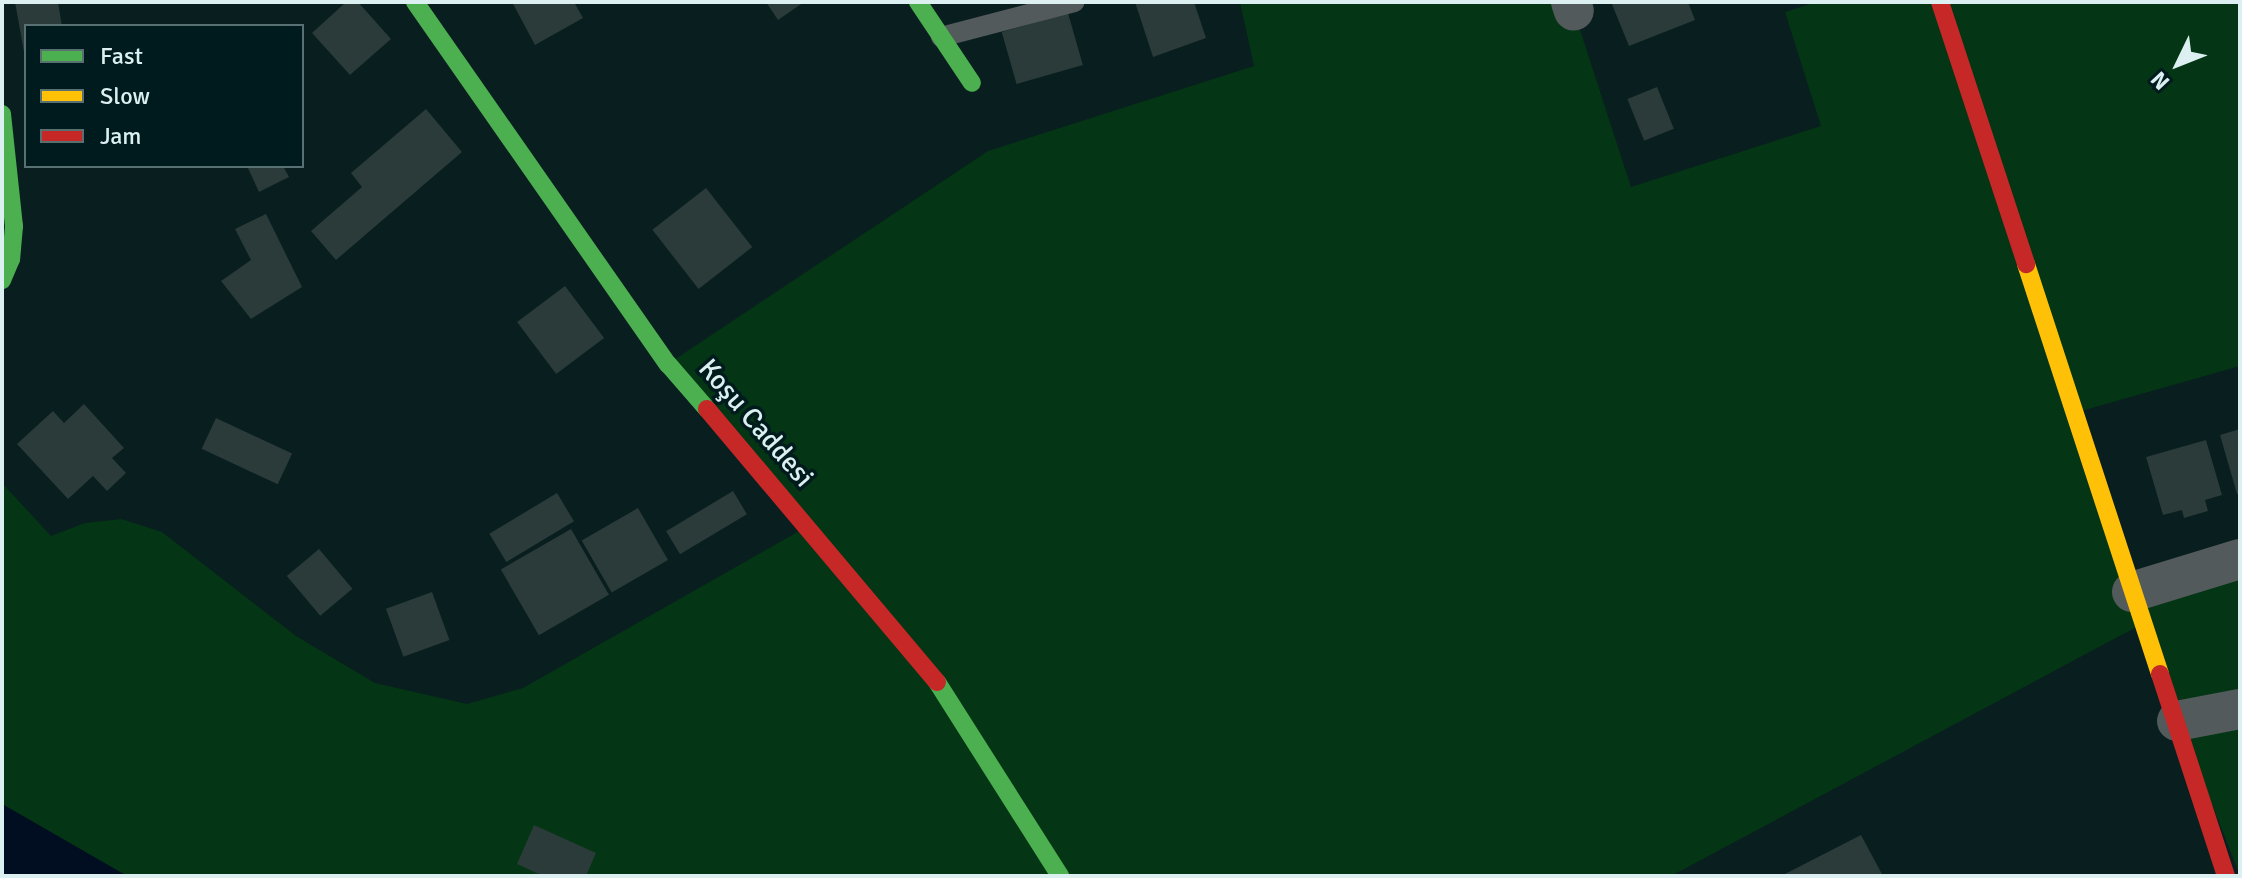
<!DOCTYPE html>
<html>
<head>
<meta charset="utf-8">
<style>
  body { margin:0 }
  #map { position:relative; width:2242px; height:878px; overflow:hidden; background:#091e1f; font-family:Signika,sans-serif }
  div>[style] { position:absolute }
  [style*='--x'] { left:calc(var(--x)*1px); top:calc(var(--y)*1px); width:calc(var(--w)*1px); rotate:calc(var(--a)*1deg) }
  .green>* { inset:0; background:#043514 }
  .water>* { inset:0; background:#010d21 }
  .building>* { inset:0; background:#2a3b39; transform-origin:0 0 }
  .lane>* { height:20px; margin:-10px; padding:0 10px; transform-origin:10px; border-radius:10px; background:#535a5b }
  .street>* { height:40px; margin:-20px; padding:0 20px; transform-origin:20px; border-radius:20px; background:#535a5b }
  .fast>* { height:18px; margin:-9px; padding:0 9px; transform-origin:9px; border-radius:9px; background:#4caf50 }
  .slow>* { height:18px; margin:-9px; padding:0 9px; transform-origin:9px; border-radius:9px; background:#ffc107 }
  .jam>* { height:18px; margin:-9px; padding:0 9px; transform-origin:9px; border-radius:9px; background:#c62828 }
  span { translate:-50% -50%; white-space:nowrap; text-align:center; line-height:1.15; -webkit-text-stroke:7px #001b1d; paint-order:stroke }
  .street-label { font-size:28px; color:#dcf0f1 }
  .frame { position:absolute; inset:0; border:4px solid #dcf0f1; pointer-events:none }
  .legend { position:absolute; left:24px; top:24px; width:280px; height:144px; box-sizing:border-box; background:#001b1d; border:2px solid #587072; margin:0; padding:10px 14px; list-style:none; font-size:24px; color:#dcf0f1 }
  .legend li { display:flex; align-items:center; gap:16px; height:40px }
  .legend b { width:40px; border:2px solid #587072 }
  .north { position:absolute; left:2138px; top:24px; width:80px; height:80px; -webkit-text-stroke:6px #001b1d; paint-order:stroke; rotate:227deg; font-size:22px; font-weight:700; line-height:32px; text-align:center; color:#dcf0f1 }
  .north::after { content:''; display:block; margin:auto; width:28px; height:36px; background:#dcf0f1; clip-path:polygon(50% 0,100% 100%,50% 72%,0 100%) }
</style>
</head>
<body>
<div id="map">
  <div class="green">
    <div style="clip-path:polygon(1240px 2px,1571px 2px,1631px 187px,1821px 126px,1785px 12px,1816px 2px,2240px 2px,2240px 366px,2074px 413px,2132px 591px,2240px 559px,2240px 876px,2142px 624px,1671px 876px,127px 876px,2px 804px,2px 483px,51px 536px,85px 523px,121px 519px,162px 532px,296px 636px,375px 683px,467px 704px,523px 688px,808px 526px,668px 364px,988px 151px,1254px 66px)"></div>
  </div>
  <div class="water">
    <div style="clip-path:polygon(2px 804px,127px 876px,2px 876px)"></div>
  </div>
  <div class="building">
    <div style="clip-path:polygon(15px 2px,58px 2px,62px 26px,26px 26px,24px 52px)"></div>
    <div style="clip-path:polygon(346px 2px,358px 2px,391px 39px,350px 75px,312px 33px)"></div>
    <div style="clip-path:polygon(512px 2px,574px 2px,583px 18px,535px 45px)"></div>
    <div style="clip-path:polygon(766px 2px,804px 2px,778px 20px)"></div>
    <div style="clip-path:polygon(1135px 2px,1194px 2px,1206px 38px,1153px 57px)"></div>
    <div style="clip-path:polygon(1611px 2px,1688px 2px,1695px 20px,1629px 46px)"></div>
    <div style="left:1068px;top:13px;width:54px;height:69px;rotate:74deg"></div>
    <div style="left:1657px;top:87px;width:45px;height:32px;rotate:68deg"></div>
    <div style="clip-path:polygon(426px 109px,462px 152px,336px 260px,311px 231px,362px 187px,351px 173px)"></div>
    <div style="clip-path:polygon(247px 166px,283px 166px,289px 177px,259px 192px)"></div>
    <div style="left:706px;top:188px;width:75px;height:68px;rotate:52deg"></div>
    <div style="clip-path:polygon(266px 214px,302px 287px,251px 319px,221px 281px,251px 260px,235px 229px)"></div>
    <div style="left:565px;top:286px;width:65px;height:60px;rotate:53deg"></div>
    <div style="clip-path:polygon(84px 404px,124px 448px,112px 458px,126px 473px,107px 491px,93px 476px,68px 499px,17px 444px,53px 411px,64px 423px)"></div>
    <div style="left:216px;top:418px;width:84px;height:34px;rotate:25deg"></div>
    <div style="clip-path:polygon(2240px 429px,2240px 494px,2237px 494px,2220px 435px)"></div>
    <div style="clip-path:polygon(2206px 440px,2222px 495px,2205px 500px,2208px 511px,2184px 518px,2182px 510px,2163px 515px,2146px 457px)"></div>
    <div style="left:733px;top:491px;width:27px;height:78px;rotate:59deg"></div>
    <div style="left:557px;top:493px;width:33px;height:79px;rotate:59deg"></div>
    <div style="left:638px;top:508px;width:60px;height:65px;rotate:60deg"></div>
    <div style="left:571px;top:529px;width:76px;height:81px;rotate:60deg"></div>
    <div style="left:319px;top:549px;width:52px;height:42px;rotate:50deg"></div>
    <div style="left:432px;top:592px;width:51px;height:49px;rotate:70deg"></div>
    <div style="clip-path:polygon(534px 825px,596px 853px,586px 876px,543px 876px,517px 864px)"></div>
    <div style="clip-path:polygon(1861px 835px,1883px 876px,1781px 876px)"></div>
  </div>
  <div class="lane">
    <div style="--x:941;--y:37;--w:138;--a:-14.7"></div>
  </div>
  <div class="street">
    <div style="--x:1571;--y:2;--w:9;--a:72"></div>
    <div style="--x:2132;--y:592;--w:113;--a:-17"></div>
    <div style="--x:2177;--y:721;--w:64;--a:-10.8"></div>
  </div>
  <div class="fast">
    <div style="--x:415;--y:2;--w:442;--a:55.1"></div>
    <div style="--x:668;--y:364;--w:60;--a:49.1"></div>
    <div style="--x:918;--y:2;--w:97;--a:56.3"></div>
    <div style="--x:2;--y:114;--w:113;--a:83.9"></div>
    <div style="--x:14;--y:226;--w:33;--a:95"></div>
    <div style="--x:11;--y:259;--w:23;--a:113"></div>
    <div style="--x:937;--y:682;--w:230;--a:57.6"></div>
  </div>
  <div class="slow">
    <div style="--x:2026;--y:264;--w:431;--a:71.9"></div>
  </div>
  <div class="jam">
    <div style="--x:1940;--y:2;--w:276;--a:71.8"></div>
    <div style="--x:707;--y:409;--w:357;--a:49.9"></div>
    <div style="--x:2160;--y:674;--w:213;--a:71.9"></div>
  </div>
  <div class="street-label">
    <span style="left:756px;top:423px;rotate:49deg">Koşu Caddesi</span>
  </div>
  <div class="frame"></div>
  <ul class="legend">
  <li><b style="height:10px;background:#4caf50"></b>Fast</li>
  <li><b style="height:10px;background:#ffc107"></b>Slow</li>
  <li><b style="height:10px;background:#c62828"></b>Jam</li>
  </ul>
  <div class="north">N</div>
</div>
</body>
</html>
